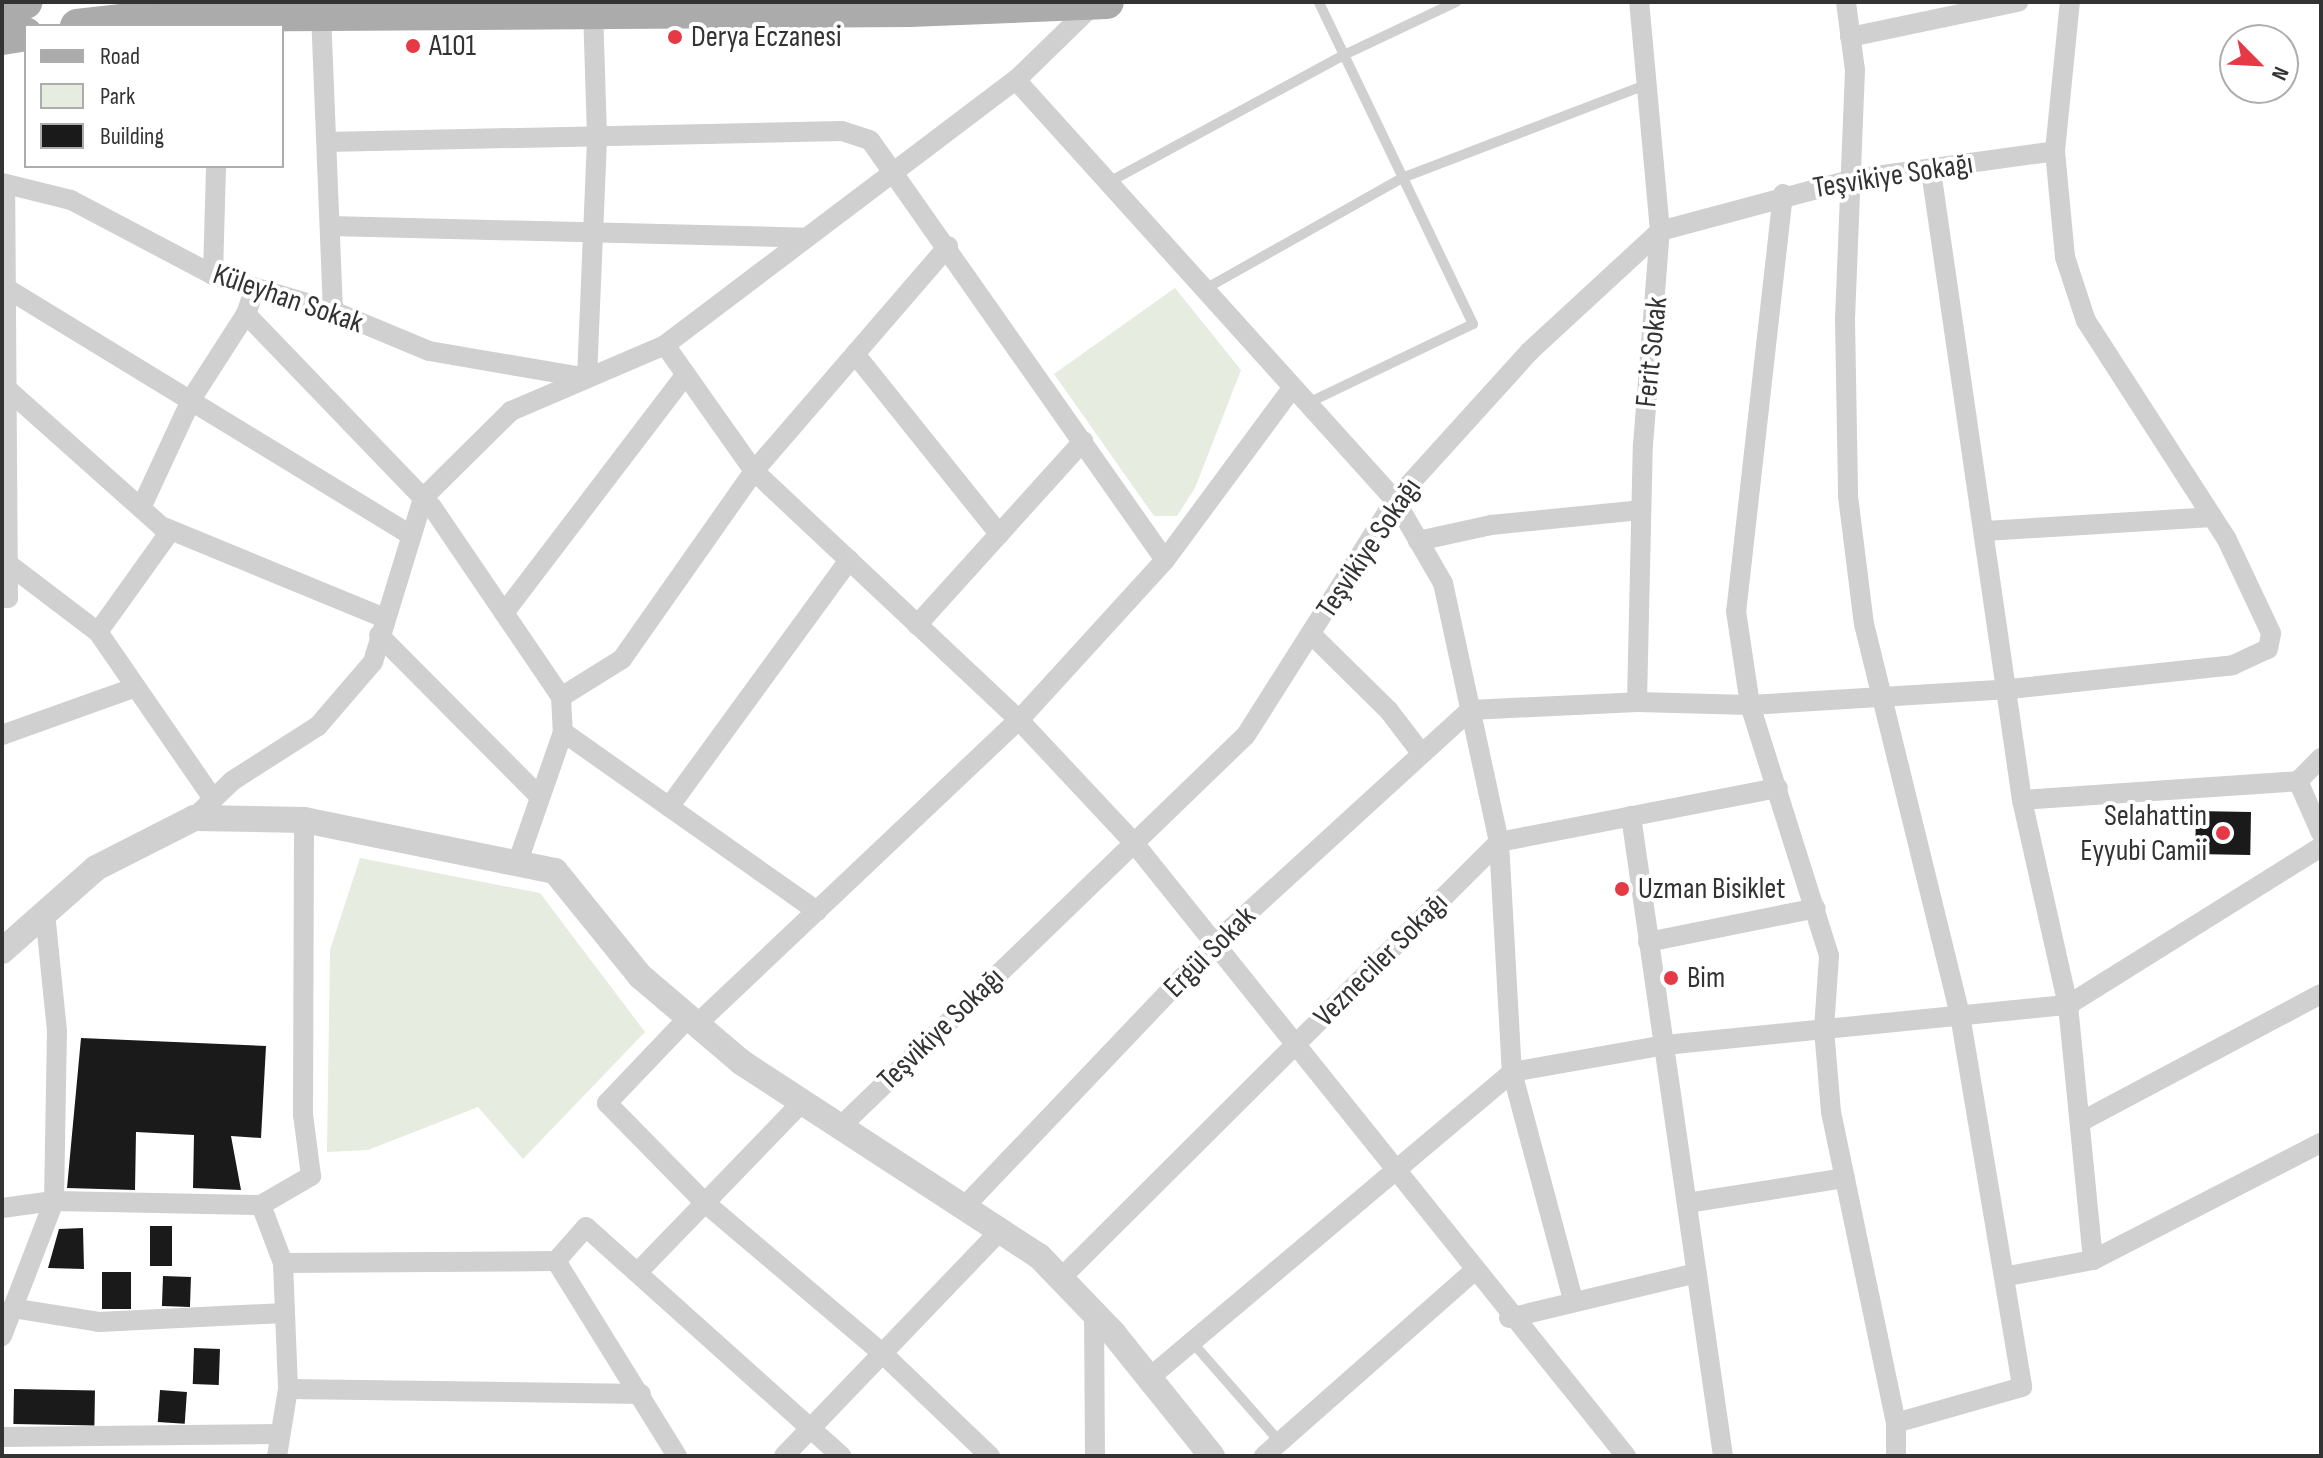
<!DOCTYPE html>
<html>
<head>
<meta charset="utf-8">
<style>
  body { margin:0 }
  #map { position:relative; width:2323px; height:1458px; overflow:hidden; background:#fff; font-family:"Sofia Sans Condensed",sans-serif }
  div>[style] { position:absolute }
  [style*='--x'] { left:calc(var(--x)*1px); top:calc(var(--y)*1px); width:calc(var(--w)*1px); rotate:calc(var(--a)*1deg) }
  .green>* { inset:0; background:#e6ecdf }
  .building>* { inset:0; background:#1a1a1a; transform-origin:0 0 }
  .service>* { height:10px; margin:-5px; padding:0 5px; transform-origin:5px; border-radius:5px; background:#d0d0d0 }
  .minor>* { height:20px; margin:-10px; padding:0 10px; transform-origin:10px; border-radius:10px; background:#d0d0d0 }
  .tertiary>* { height:26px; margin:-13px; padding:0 13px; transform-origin:13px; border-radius:13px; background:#d0d0d0 }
  .primary>* { height:34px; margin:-17px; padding:0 17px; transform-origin:17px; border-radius:17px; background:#ababab }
  .dots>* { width:22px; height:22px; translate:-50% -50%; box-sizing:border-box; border:4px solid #fff; border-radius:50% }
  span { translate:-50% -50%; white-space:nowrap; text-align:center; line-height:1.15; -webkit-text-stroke:8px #fff; paint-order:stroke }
  .poi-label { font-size:30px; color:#333 }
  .left { translate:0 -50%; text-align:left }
  .right { translate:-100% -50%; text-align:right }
  .street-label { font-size:30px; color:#333 }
  .frame { position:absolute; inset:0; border:4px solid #333; pointer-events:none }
  .legend { position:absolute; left:24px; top:24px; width:260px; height:144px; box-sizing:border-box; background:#fff; border:2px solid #adadad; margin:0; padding:10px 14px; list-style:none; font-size:24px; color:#333 }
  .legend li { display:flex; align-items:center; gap:16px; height:40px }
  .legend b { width:40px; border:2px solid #adadad }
  .north { position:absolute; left:2219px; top:24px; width:80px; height:80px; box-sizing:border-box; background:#fff; border:2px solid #adadad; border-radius:50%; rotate:114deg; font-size:22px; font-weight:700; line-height:32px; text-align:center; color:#333 }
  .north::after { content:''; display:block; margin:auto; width:28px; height:36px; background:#e63946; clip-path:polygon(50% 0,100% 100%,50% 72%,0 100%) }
</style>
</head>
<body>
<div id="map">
  <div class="green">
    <div style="clip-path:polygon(1175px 288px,1241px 370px,1195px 488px,1177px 516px,1154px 516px,1054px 374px)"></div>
    <div style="clip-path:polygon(360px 858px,540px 893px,645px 1032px,523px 1159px,478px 1107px,368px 1150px,327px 1152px,330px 950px)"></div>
  </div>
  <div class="building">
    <div style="left:2196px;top:811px;width:55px;height:43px;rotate:1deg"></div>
    <div style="clip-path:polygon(81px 1038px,266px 1046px,261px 1138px,231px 1136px,241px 1190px,193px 1188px,194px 1135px,136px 1132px,135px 1190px,67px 1188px)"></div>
    <div style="left:150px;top:1226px;width:22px;height:40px"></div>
    <div style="clip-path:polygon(83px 1228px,84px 1269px,48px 1268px,59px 1229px)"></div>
    <div style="left:102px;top:1272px;width:29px;height:37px"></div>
    <div style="left:163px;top:1276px;width:28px;height:30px;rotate:2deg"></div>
    <div style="left:194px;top:1348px;width:26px;height:36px;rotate:2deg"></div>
    <div style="left:14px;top:1389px;width:81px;height:35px;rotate:1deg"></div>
    <div style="left:160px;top:1390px;width:27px;height:32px;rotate:4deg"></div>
  </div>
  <div class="service">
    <div style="--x:1109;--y:182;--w:267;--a:-28.4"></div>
    <div style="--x:1344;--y:55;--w:124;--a:-25.3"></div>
    <div style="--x:1205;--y:289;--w:226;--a:-29.4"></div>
    <div style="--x:1402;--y:178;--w:261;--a:-20.9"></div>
    <div style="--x:1308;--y:403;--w:183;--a:-25.6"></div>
    <div style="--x:1473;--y:324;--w:357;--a:-115.6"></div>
    <div style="--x:1192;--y:1342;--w:133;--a:48.7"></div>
  </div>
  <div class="minor">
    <div style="--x:1846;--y:2;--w:69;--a:82.5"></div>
    <div style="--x:1855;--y:70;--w:249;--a:92.3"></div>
    <div style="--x:1845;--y:319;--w:177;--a:89"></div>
    <div style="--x:1848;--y:496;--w:129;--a:82.9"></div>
    <div style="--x:1864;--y:624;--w:403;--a:76.2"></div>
    <div style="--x:1960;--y:1015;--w:377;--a:80.5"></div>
    <div style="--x:2022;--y:1387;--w:131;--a:164.1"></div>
    <div style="--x:321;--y:13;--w:298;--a:87.7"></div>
    <div style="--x:1850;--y:37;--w:172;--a:-11.8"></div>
    <div style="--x:1016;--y:80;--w:566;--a:47.94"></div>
    <div style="--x:1395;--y:500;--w:96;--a:60"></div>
    <div style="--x:1443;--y:583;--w:265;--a:77.8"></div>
    <div style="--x:1499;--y:842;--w:230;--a:86.8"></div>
    <div style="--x:1512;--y:1072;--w:235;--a:75"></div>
    <div style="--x:327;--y:142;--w:515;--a:-1.22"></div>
    <div style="--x:842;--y:131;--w:29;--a:18"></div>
    <div style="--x:870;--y:140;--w:513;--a:54.92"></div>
    <div style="--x:1931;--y:171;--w:636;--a:81.77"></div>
    <div style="--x:2022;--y:800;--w:210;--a:77.4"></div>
    <div style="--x:2068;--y:1005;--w:256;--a:84.4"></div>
    <div style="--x:2;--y:183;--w:71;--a:13.8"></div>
    <div style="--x:71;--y:200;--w:161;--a:27.8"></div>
    <div style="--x:213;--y:275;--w:125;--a:16.7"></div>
    <div style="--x:333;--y:311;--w:104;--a:22.6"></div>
    <div style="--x:429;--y:351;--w:160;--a:9.7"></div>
    <div style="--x:587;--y:378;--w:242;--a:-87.6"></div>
    <div style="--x:597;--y:136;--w:126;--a:-91.8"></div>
    <div style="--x:1783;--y:194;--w:420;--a:96.4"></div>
    <div style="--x:1736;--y:611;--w:95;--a:81.5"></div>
    <div style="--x:1750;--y:705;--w:263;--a:72.5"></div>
    <div style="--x:1829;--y:956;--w:73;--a:93.9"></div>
    <div style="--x:1824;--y:1029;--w:83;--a:85.2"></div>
    <div style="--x:1831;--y:1112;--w:318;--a:78.2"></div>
    <div style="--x:1896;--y:1423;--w:33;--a:90"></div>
    <div style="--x:330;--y:226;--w:476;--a:1.4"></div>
    <div style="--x:213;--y:275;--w:109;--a:-88.4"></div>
    <div style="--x:6;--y:288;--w:474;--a:31.4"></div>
    <div style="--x:255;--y:288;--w:28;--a:109"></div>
    <div style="--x:246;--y:314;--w:268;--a:46.1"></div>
    <div style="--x:432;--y:507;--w:230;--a:55.8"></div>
    <div style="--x:561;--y:697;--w:35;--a:87"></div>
    <div style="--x:563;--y:732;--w:137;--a:109.2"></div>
    <div style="--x:665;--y:345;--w:154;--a:54.8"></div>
    <div style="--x:754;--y:471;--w:364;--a:43.2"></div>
    <div style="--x:1019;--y:720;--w:168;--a:46.9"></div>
    <div style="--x:1134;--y:843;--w:786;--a:51.25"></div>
    <div style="--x:855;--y:354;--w:231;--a:51.3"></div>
    <div style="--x:6;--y:388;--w:208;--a:41.7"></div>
    <div style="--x:161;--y:526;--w:241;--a:22.4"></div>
    <div style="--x:141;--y:508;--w:121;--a:-65.1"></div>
    <div style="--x:192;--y:398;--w:100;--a:-57.3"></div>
    <div style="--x:1985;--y:531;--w:227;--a:-3.5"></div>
    <div style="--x:1418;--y:541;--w:75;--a:-12.4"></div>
    <div style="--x:1491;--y:525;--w:150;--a:-5.7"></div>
    <div style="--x:7;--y:563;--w:114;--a:37.2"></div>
    <div style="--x:98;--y:632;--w:203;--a:55.4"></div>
    <div style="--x:2;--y:598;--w:6;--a:0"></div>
    <div style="--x:8;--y:598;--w:414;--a:-90.4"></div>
    <div style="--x:504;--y:613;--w:300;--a:-52.7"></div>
    <div style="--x:917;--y:625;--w:248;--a:-47.9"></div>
    <div style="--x:98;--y:632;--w:125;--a:-54.4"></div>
    <div style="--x:1311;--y:634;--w:110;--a:44.6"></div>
    <div style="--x:1389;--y:711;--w:54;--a:52.5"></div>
    <div style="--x:379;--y:635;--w:228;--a:45.2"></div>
    <div style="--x:561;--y:697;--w:72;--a:-31.9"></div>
    <div style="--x:622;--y:659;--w:230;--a:-54.9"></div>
    <div style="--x:754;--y:471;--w:297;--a:-49.2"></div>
    <div style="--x:1637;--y:702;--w:257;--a:-88.7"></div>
    <div style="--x:1643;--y:445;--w:215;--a:-85.5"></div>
    <div style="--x:1660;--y:231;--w:230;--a:-95.2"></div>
    <div style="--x:563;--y:732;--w:311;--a:35.2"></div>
    <div style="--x:2;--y:735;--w:142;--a:-19.7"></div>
    <div style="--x:2298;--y:781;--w:57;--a:66.1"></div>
    <div style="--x:2022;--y:800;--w:277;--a:-3.9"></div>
    <div style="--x:2298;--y:781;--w:33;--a:-45"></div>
    <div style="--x:669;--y:807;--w:306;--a:-53.9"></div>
    <div style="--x:1631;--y:816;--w:647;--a:81.82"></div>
    <div style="--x:194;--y:818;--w:53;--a:-44.2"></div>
    <div style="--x:232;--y:781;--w:102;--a:-32.6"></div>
    <div style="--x:318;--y:726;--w:84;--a:-49.3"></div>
    <div style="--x:373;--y:662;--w:171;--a:-73"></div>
    <div style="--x:423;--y:498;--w:124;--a:-44.7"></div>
    <div style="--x:511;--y:411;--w:168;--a:-23.2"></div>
    <div style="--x:665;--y:345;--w:440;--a:-37.1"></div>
    <div style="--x:1016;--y:80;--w:106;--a:-44.2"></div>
    <div style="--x:1648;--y:942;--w:171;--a:-11.4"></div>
    <div style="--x:689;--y:1017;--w:119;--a:133.6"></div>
    <div style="--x:607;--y:1103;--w:139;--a:45.6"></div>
    <div style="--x:704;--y:1202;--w:232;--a:40.3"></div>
    <div style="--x:881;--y:1352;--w:151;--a:43.7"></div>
    <div style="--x:697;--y:1024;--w:443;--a:-43.4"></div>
    <div style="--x:1019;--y:720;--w:217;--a:-47.6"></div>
    <div style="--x:1165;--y:560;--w:215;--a:-53.5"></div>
    <div style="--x:2084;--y:1120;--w:268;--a:-28"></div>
    <div style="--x:840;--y:1127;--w:564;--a:-43.99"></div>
    <div style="--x:1246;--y:735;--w:278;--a:-57.6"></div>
    <div style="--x:1395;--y:500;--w:200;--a:-47.8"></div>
    <div style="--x:1529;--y:352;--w:178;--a:-42.7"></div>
    <div style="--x:1660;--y:231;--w:201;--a:-15"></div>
    <div style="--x:1854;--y:179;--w:203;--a:-7.9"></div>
    <div style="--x:1687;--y:1203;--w:160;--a:-9"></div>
    <div style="--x:261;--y:1205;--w:62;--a:69.2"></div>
    <div style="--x:283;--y:1263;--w:126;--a:87.7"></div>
    <div style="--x:288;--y:1389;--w:68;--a:99.3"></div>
    <div style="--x:964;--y:1207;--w:366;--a:-46.4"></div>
    <div style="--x:1216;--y:942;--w:344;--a:-42.4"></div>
    <div style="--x:1470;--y:710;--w:167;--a:-2.7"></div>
    <div style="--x:1637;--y:702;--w:113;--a:1.5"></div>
    <div style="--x:1750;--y:705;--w:260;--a:-3.5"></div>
    <div style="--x:2010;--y:689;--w:224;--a:-6.1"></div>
    <div style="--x:2233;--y:665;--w:38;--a:-25"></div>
    <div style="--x:2268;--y:649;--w:16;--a:-79"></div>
    <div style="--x:2271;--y:633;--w:105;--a:-115.3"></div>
    <div style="--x:2226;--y:538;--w:258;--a:-122.8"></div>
    <div style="--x:2086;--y:321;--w:67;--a:-108.2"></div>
    <div style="--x:2065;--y:257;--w:106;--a:-95.4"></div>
    <div style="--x:2055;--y:151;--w:150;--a:-84.3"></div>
    <div style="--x:2;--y:1208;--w:52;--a:-7.7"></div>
    <div style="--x:54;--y:1201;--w:207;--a:1.1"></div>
    <div style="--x:261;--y:1205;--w:58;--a:-30.1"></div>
    <div style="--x:311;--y:1176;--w:63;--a:-97.4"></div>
    <div style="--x:303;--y:1114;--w:294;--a:-89.8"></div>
    <div style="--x:283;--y:1263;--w:273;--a:-0.4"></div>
    <div style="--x:638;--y:1272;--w:236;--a:-46"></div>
    <div style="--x:2008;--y:1276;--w:86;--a:-10.7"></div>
    <div style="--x:2093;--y:1260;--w:256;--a:-27.2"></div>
    <div style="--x:1061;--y:1278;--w:618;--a:-44.87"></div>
    <div style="--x:1499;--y:842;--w:284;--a:-11"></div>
    <div style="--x:12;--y:1308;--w:88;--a:9.1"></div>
    <div style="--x:99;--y:1322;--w:186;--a:-2.8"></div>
    <div style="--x:1094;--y:1313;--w:143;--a:89.6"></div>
    <div style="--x:1509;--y:1318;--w:193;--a:-13.5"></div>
    <div style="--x:2;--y:1336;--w:145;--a:-68.9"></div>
    <div style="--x:54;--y:1201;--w:170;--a:-89"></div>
    <div style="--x:57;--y:1031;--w:119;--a:-95.8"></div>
    <div style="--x:1149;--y:1378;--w:475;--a:-40.1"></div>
    <div style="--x:1512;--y:1072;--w:155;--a:-10"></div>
    <div style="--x:1665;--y:1045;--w:405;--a:-5.7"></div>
    <div style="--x:2068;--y:1005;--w:298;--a:-32"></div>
    <div style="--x:288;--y:1389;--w:353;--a:0.8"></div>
    <div style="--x:2;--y:1437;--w:278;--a:-0.6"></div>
    <div style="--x:677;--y:1456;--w:229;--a:-121.8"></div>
    <div style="--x:556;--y:1261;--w:45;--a:-48.6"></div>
    <div style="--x:586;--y:1227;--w:343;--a:41.9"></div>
    <div style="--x:784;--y:1456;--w:312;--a:-46.2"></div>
    <div style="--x:1264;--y:1456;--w:278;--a:-41.4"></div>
  </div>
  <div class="tertiary">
    <div style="--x:2;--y:951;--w:125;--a:-41.4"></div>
    <div style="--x:96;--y:868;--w:110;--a:-27"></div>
    <div style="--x:194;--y:818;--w:110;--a:1"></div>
    <div style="--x:304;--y:820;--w:256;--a:11.5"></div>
    <div style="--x:555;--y:871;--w:135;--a:51"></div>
    <div style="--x:640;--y:976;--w:133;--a:40.4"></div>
    <div style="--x:741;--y:1062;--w:356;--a:33.1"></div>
    <div style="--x:1039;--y:1256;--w:107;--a:46.1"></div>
    <div style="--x:1113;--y:1333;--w:158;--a:51.2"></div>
  </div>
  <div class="primary">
    <div style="--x:2;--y:7;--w:24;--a:-12"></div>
    <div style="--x:77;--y:26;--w:97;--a:-6.5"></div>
    <div style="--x:173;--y:15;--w:736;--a:-0.39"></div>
    <div style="--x:909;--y:10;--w:198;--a:-2.3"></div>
    <div style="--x:2;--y:38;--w:24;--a:-9"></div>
  </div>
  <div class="dots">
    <div style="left:675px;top:37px;background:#e63946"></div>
    <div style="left:413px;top:46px;background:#e63946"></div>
    <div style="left:2223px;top:833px;background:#e63946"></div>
    <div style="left:1622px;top:889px;background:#e63946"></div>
    <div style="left:1671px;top:978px;background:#e63946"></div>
  </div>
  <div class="poi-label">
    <span class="left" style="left:691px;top:37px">Derya Eczanesi</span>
    <span class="left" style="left:429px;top:46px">A101</span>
    <span class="right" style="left:2207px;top:833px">Selahattin<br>Eyyubi Camii</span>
    <span class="left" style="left:1638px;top:889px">Uzman Bisiklet</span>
    <span class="left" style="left:1687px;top:978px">Bim</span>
  </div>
  <div class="street-label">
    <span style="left:1893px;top:176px;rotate:-9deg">Teşvikiye Sokağı</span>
    <span style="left:288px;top:299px;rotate:19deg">Küleyhan Sokak</span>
    <span style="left:1652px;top:352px;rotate:-84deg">Ferit Sokak</span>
    <span style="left:1369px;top:548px;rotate:-56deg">Teşvikiye Sokağı</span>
    <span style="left:1210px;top:952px;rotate:-45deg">Ergül Sokak</span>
    <span style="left:1381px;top:960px;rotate:-45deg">Vezneciler Sokağı</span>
    <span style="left:941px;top:1029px;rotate:-44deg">Teşvikiye Sokağı</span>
  </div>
  <div class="frame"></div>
  <ul class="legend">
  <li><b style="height:10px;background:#ababab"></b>Road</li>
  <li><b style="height:22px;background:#e6ecdf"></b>Park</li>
  <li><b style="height:22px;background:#1a1a1a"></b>Building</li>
  </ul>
  <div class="north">N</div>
</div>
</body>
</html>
